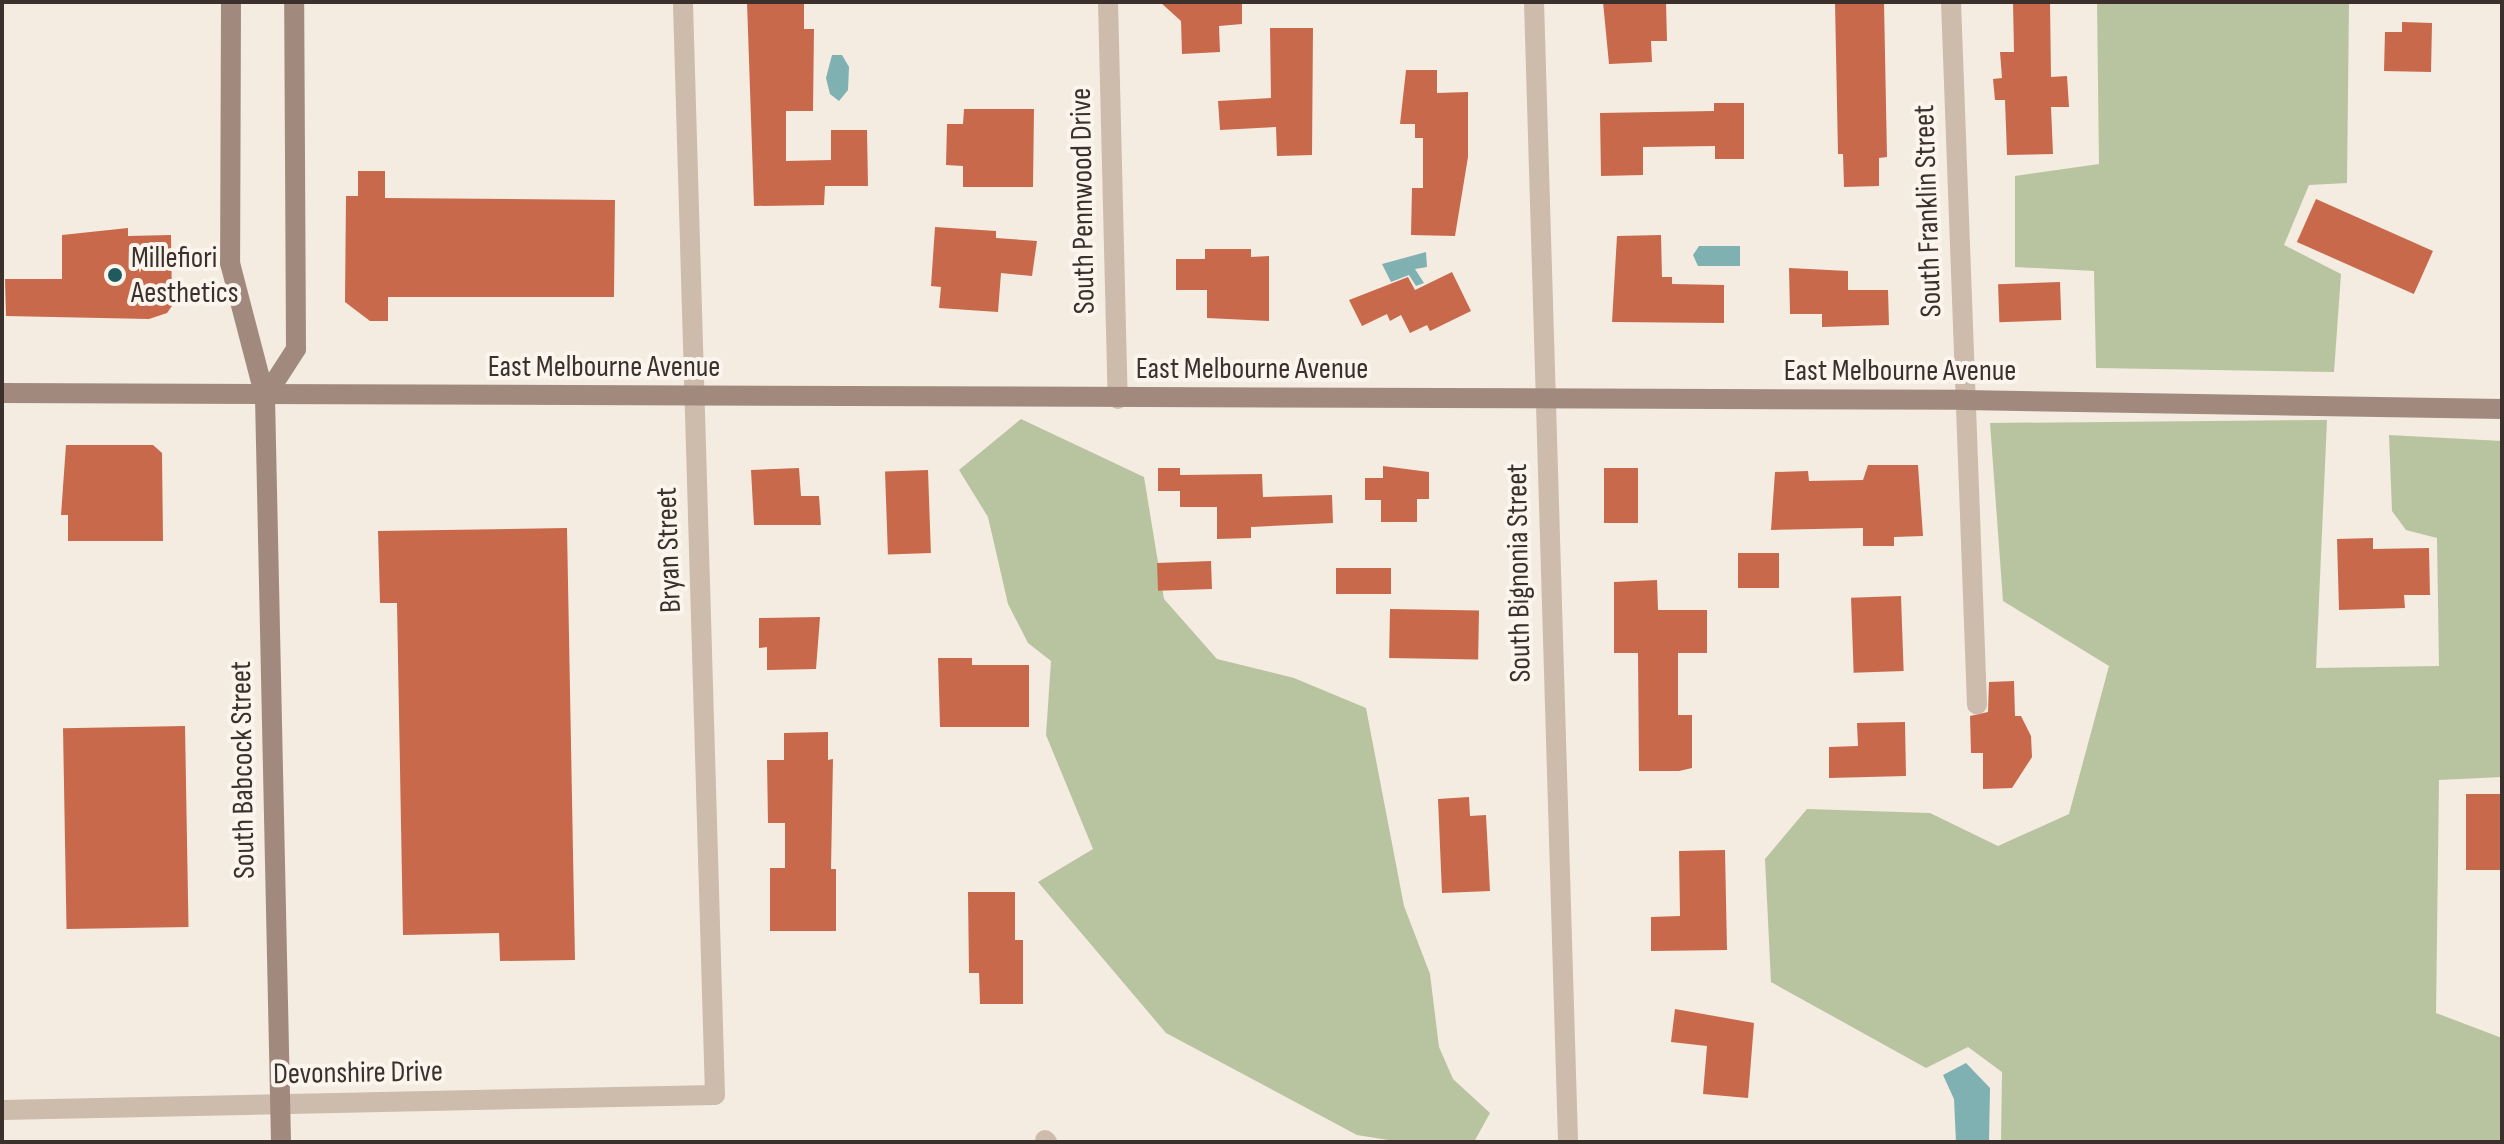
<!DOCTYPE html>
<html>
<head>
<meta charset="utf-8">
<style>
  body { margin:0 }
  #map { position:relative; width:2504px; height:1144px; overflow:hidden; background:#f4ebe1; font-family:"Sofia Sans Condensed",sans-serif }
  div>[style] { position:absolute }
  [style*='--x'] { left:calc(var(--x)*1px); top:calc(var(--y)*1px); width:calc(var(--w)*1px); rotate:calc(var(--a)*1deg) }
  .green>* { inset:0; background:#b8c4a0 }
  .water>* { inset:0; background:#7fb0b2 }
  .building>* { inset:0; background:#c8694b; transform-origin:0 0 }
  .street>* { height:20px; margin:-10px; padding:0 10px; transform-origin:10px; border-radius:10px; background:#cdbbac }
  .secondary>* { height:20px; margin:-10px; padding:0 10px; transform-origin:10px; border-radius:10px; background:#a18a7d }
  .dots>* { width:22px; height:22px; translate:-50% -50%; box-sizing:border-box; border:4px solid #fbf5ee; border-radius:50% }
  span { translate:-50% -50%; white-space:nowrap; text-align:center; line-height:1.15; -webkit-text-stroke:8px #fbf5ee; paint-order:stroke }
  .street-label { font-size:30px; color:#3b302b }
  .poi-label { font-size:30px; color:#3b302b }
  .left { translate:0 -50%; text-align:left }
  .frame { position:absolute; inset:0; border:4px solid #3b302b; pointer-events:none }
</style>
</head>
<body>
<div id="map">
  <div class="green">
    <div style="clip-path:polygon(2097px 2px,2349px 2px,2347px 183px,2309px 185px,2284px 245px,2341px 274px,2334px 372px,2096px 368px,2094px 271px,2015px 267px,2015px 176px,2099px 164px)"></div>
    <div style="clip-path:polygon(1021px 419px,1144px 477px,1164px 599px,1217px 659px,1294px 678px,1366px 708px,1404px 906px,1430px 974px,1439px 1047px,1453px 1079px,1490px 1113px,1474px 1142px,1401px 1142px,1357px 1135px,1166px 1033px,1038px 882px,1093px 849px,1046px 735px,1051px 661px,1028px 643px,1008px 604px,988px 517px,959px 470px)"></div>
    <div style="clip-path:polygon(2327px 420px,2316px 668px,2439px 666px,2437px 538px,2406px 530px,2392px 511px,2389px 435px,2502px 441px,2502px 777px,2439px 780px,2436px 1013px,2502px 1038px,2502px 1142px,2001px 1142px,2002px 1072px,1968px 1047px,1926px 1068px,1771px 982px,1765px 859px,1807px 809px,1930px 813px,1998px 846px,2069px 814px,2109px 666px,2003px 601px,1990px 423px)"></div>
  </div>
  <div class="water">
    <div style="clip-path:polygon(832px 55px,842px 55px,849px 67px,848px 90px,839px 101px,830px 94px,826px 78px)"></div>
    <div style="clip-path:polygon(1699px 246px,1740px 246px,1740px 266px,1698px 266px,1693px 255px)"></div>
    <div style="clip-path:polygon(1426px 252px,1427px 267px,1415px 269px,1424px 283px,1416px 286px,1409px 275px,1391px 282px,1382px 264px)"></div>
    <div style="clip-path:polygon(1966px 1063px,1990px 1088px,1989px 1142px,1956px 1142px,1954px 1099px,1943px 1075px)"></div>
  </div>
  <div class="building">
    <div style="clip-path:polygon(747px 2px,804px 2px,804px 29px,814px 29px,813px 111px,786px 111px,786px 161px,831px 160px,831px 130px,867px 130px,868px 186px,825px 186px,824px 205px,754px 206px)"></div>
    <div style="clip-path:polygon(1160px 2px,1242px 2px,1242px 24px,1219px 26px,1220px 52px,1182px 54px,1181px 21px)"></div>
    <div style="clip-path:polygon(1603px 2px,1666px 2px,1667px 41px,1651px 41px,1652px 62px,1609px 64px)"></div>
    <div style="clip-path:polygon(1835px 2px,1884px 2px,1887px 157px,1879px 158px,1879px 186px,1844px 187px,1843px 154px,1838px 154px)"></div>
    <div style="clip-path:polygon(2013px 2px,2050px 2px,2051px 77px,2067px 76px,2069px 107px,2051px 107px,2053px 154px,2007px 155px,2005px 100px,1995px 100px,1993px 79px,2002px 78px,2000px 52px,2014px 52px)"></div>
    <div style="clip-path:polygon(2402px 22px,2432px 23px,2431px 72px,2384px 71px,2385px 32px,2402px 32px)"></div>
    <div style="clip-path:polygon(1270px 28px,1313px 28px,1312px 155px,1277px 156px,1276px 127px,1220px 130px,1218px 101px,1271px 98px)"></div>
    <div style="clip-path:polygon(1406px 70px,1437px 70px,1437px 93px,1468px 92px,1468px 157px,1455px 236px,1411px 235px,1412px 188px,1423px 188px,1423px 138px,1415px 138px,1415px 124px,1400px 124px)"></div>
    <div style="clip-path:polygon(1714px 103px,1744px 103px,1744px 159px,1715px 159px,1715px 146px,1643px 147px,1643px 175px,1601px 176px,1600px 113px,1714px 111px)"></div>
    <div style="clip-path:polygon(964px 109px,1034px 109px,1033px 187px,963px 187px,963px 166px,946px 165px,947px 124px,963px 124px)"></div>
    <div style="clip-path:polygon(358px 171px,385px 171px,385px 198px,615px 200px,614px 297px,388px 297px,388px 321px,370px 321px,345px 302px,346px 196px,358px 196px)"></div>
    <div style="left:2316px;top:199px;width:128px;height:47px;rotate:24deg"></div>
    <div style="clip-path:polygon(935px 227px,996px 231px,996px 238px,1037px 241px,1032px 276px,1001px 273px,998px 312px,939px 308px,941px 287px,931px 286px)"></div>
    <div style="clip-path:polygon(128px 228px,128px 236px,171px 235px,172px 306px,167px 313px,149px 319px,6px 316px,5px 279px,62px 279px,62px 235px)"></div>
    <div style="clip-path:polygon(1661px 235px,1662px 277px,1672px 277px,1672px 284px,1724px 285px,1724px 323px,1612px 322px,1617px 236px)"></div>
    <div style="clip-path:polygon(1205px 249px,1251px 249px,1251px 257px,1269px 256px,1269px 321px,1207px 318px,1207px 290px,1176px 290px,1176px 259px,1205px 259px)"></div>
    <div style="clip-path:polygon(1789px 268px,1848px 271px,1848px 290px,1888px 290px,1889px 325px,1822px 327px,1822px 314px,1790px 314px)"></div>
    <div style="clip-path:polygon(1452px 272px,1471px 311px,1430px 331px,1427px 325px,1410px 333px,1401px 315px,1390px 321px,1387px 314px,1362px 326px,1349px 300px,1408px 277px,1415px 290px)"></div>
    <div style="left:2060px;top:282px;width:38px;height:62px;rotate:88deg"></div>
    <div style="clip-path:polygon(66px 445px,153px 445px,162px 453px,163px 541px,68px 541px,68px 515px,61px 515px)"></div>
    <div style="clip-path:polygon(1868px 465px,1918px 465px,1923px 536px,1894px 537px,1894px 546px,1863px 546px,1863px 528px,1771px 530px,1775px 472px,1808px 471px,1809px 481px,1863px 480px)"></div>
    <div style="clip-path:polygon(1383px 466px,1429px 472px,1429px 499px,1417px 499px,1417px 522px,1381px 522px,1381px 500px,1365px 500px,1365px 478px,1383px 478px)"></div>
    <div style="clip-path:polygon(799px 468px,801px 496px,819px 496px,821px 525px,754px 525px,751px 470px)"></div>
    <div style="clip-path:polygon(1158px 468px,1180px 468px,1180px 475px,1262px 474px,1263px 497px,1332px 495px,1333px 523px,1251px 527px,1251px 538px,1217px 539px,1217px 507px,1180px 507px,1180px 491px,1158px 491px)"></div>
    <div style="left:1604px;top:468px;width:34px;height:55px"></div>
    <div style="left:928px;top:470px;width:83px;height:43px;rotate:88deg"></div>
    <div style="clip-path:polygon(567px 528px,575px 960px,500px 961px,499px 933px,403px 935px,397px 603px,380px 603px,378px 531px)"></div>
    <div style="clip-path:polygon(2373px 538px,2373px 549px,2429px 548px,2430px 595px,2404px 595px,2405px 608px,2339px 610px,2337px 539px)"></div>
    <div style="left:1738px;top:553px;width:41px;height:35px"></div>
    <div style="left:1211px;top:561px;width:28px;height:54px;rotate:88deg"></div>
    <div style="left:1336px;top:568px;width:55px;height:26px"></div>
    <div style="clip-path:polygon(1657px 580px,1658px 610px,1707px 610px,1707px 653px,1678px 653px,1678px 715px,1692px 715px,1692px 768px,1679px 771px,1639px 771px,1638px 653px,1614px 653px,1614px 582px)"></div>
    <div style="left:1901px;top:596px;width:75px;height:50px;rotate:88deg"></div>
    <div style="left:1390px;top:609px;width:89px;height:49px;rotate:1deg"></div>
    <div style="clip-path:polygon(820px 617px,816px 669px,767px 670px,767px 647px,759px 648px,759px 618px)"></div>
    <div style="clip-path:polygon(938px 658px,972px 658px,972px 665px,1029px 665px,1029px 727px,940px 727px)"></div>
    <div style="clip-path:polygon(2014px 681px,2015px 716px,2021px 716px,2031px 736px,2032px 757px,2012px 788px,1983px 789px,1983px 753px,1971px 753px,1970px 716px,1988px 712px,1989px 682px)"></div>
    <div style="clip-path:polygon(1905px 722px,1906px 776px,1829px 778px,1829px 747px,1858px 746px,1857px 723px)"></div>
    <div style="left:185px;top:726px;width:201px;height:122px;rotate:89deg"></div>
    <div style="clip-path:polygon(828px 732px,828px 760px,833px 759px,831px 869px,836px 869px,836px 931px,770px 931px,770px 868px,785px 868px,785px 823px,768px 823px,767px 760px,784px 760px,784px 733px)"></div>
    <div style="left:2466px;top:794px;width:36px;height:76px"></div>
    <div style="clip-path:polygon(1469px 797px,1470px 816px,1486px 815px,1490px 891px,1442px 893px,1438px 799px)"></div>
    <div style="clip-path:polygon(1725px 850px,1727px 950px,1651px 951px,1651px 917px,1680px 916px,1679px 851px)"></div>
    <div style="clip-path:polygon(968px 892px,1015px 892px,1015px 940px,1023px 940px,1023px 1004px,980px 1004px,979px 973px,969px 973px)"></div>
    <div style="clip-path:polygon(1675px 1009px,1754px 1023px,1748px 1098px,1703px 1094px,1707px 1046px,1671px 1042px)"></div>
  </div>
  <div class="street">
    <div style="--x:1108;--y:2;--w:397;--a:88.6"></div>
    <div style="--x:1534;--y:2;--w:1141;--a:88.29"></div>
    <div style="--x:1951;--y:2;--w:703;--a:87.88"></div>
    <div style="--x:2;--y:1110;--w:713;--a:-1.21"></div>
    <div style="--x:715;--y:1095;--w:1093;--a:-91.68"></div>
    <div style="--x:1045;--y:1140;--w:3;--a:45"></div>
  </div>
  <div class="secondary">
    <div style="--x:231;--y:2;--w:261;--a:90.2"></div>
    <div style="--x:230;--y:263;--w:138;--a:75.4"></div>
    <div style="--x:265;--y:397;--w:745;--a:88.77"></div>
    <div style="--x:2;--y:393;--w:1962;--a:0.2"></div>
    <div style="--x:1964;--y:400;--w:538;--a:0.96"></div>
    <div style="--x:265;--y:397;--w:57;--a:-57.1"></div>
    <div style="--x:296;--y:349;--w:347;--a:-90.3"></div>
  </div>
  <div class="dots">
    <div style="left:115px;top:275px;background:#1f5a5e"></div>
  </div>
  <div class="street-label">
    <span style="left:1083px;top:201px;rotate:-91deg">South Pennwood Drive</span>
    <span style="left:1928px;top:211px;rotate:-92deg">South Franklin Street</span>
    <span style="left:604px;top:367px">East Melbourne Avenue</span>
    <span style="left:1252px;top:369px">East Melbourne Avenue</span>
    <span style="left:1900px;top:371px">East Melbourne Avenue</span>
    <span style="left:669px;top:550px;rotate:-92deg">Bryan Street</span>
    <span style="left:1519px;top:573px;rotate:-91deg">South Bignonia Street</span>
    <span style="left:243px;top:770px;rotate:-91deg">South Babcock Street</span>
    <span style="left:358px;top:1073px;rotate:-1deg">Devonshire Drive</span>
  </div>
  <div class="poi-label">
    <span class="left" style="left:131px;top:275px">Millefiori<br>Aesthetics</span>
  </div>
  <div class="frame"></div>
</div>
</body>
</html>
